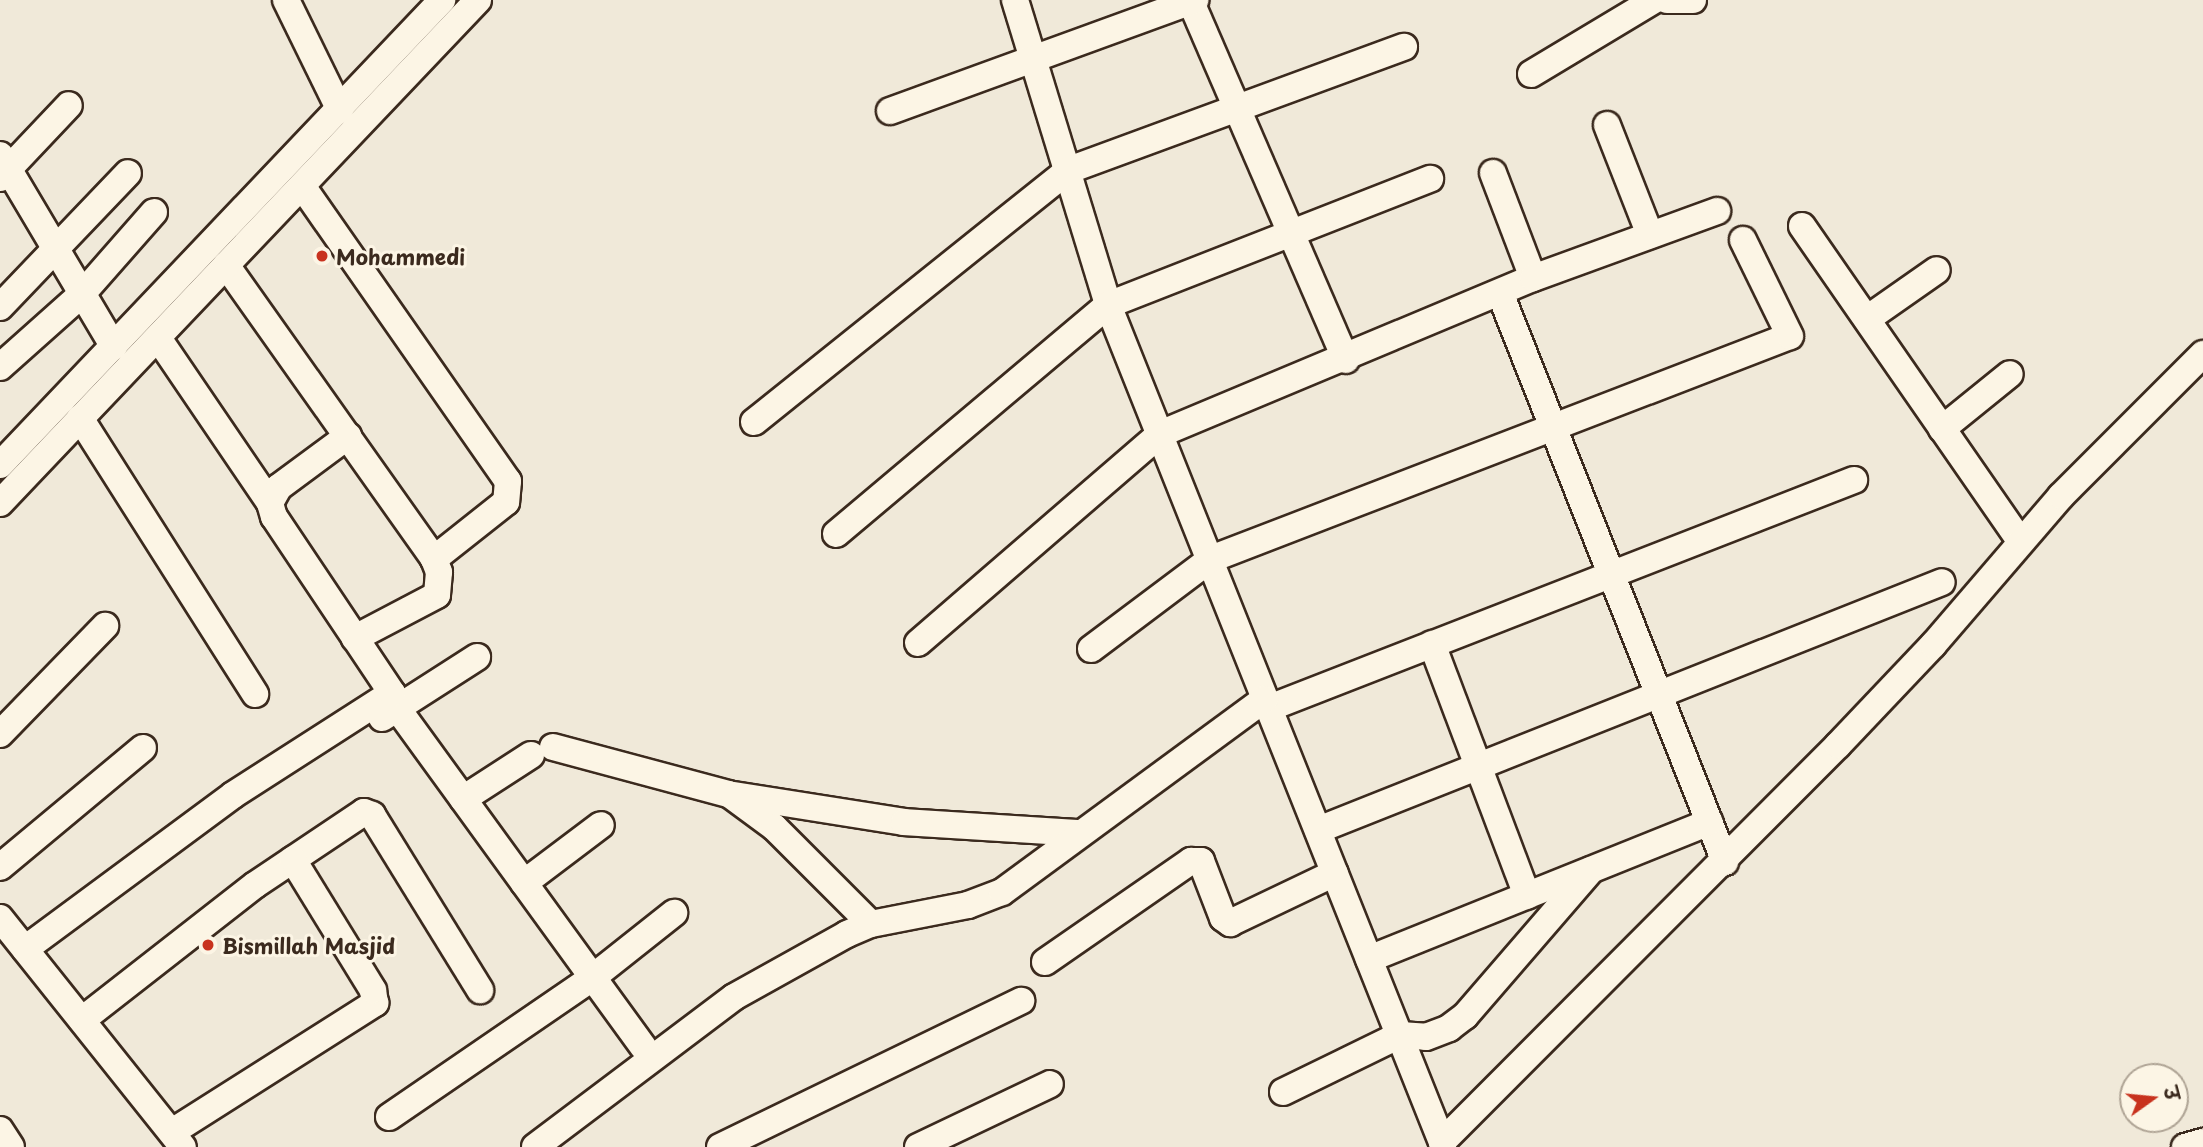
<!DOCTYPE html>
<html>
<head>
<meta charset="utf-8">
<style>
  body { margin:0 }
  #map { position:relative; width:2203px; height:1147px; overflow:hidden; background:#f0e9d9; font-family:"Playpen Sans","Playpen Sans Deva",sans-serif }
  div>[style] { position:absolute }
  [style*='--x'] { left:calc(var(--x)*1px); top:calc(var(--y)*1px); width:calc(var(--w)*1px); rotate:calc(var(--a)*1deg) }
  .roads { filter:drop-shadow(2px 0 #3b2a1e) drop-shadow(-2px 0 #3b2a1e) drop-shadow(0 2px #3b2a1e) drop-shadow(0 -2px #3b2a1e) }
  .minor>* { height:26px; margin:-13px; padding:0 13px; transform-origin:13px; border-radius:13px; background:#fcf5e5 }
  .dots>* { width:19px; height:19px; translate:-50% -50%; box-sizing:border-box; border:4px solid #fcf5e5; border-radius:50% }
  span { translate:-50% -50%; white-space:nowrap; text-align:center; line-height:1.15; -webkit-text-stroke:6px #fcf5e5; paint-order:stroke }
  .poi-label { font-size:21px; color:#3b2a1e; font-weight:700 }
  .left { translate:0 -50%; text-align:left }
  .north { position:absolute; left:2119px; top:1063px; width:70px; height:70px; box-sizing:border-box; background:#fcf5e5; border:2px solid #afa495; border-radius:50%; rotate:75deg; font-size:19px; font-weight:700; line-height:28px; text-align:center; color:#3b2a1e }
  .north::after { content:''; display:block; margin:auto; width:24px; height:32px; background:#c8321e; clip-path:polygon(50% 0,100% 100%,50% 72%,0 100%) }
</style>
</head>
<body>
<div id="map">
  <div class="roads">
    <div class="minor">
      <div style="--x:286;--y:0;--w:123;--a:63.9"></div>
      <div style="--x:1015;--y:0;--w:319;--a:73"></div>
      <div style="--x:1108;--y:305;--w:901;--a:68.25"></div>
      <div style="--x:1667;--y:0;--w:26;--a:0"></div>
      <div style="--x:1191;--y:2;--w:390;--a:66.6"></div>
      <div style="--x:1531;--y:74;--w:144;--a:-31"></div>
      <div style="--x:890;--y:111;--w:325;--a:-20"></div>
      <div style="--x:1607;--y:125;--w:118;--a:68.6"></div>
      <div style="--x:0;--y:155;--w:223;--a:59.3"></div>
      <div style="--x:1493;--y:173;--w:112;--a:69.1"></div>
      <div style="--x:0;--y:178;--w:100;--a:-46.6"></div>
      <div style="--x:302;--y:186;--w:360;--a:55.1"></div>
      <div style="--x:508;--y:481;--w:21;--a:95"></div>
      <div style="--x:506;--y:502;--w:92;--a:141.6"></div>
      <div style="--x:1802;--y:226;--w:384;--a:55.3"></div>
      <div style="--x:226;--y:265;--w:360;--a:54.7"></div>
      <div style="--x:434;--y:559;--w:14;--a:69"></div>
      <div style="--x:439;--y:572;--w:23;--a:95"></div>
      <div style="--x:437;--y:595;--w:93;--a:152.3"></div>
      <div style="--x:1500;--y:293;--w:612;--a:68.42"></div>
      <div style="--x:0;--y:307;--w:185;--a:-46.3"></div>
      <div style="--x:1867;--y:319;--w:85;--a:-35"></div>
      <div style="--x:158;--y:338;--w:199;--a:55.8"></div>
      <div style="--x:0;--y:367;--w:110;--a:-41.7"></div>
      <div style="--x:82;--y:294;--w:109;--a:-48.7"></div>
      <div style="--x:80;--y:418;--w:327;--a:57.6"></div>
      <div style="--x:754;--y:422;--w:403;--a:-38.7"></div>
      <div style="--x:1069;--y:170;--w:357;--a:-20.2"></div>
      <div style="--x:1942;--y:429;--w:87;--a:-39"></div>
      <div style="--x:0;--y:465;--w:642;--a:-46.45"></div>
      <div style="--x:0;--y:503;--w:694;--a:-46.46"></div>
      <div style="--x:836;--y:534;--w:356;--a:-40.1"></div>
      <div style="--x:1108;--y:305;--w:346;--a:-21.4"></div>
      <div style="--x:918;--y:643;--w:320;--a:-40.8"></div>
      <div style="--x:1160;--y:434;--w:404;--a:-22.7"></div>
      <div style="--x:1533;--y:278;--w:196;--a:-20"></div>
      <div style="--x:1432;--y:644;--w:269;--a:69.3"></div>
      <div style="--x:1091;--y:649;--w:150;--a:-36.9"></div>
      <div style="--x:1211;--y:559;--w:620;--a:-21.06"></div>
      <div style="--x:1790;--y:336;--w:107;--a:-116.1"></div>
      <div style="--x:389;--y:697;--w:432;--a:54"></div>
      <div style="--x:1269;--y:708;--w:628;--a:-21.29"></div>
      <div style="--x:382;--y:718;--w:113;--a:-32.7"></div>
      <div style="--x:0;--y:734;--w:151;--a:-45.8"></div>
      <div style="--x:553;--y:747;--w:182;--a:15"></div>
      <div style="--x:729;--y:794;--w:56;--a:36.3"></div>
      <div style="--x:774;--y:827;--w:137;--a:45"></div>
      <div style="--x:734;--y:795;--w:172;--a:9"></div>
      <div style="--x:904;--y:822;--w:176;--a:3.6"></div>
      <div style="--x:463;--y:799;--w:81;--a:-32.9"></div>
      <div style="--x:1318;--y:830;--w:671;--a:-21.67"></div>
      <div style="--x:0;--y:867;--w:186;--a:-39.8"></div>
      <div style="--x:524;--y:883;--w:96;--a:-37"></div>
      <div style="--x:0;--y:918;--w:293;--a:51.4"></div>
      <div style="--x:25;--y:949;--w:259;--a:-36.5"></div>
      <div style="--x:233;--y:795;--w:189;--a:-32.7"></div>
      <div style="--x:392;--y:693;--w:212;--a:-123.8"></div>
      <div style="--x:274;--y:517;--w:15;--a:-106"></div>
      <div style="--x:270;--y:503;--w:18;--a:-61"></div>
      <div style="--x:279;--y:487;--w:86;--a:-36.5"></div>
      <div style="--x:1369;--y:959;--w:367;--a:-21.9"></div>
      <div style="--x:1045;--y:962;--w:178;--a:-34.7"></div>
      <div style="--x:1191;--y:861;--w:10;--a:0"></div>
      <div style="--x:1201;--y:861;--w:61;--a:68.9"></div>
      <div style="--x:1223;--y:918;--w:9;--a:36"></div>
      <div style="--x:1230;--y:923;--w:116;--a:-25.5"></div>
      <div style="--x:82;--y:1020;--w:219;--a:-38"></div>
      <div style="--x:255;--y:885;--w:131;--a:-33.8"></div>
      <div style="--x:364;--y:812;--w:9;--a:21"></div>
      <div style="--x:372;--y:815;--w:206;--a:58.3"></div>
      <div style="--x:1283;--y:1092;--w:130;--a:-26"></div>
      <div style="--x:1400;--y:1035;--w:26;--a:4"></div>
      <div style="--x:1426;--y:1037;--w:25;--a:-21"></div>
      <div style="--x:1449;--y:1028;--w:20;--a:-37"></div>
      <div style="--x:1465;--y:1016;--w:193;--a:-49.2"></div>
      <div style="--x:389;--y:1117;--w:246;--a:-34.4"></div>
      <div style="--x:592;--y:978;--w:105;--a:-38.4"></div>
      <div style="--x:0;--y:1130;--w:20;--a:57"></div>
      <div style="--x:172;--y:1132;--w:241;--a:-32.4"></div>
      <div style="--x:375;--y:1003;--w:13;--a:-99"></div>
      <div style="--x:373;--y:990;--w:153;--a:-121.6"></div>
      <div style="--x:535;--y:1147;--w:249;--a:-37"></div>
      <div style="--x:734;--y:997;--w:129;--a:-29.1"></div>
      <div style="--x:847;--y:934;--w:26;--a:-23"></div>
      <div style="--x:871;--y:924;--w:99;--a:-11.1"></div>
      <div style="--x:968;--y:905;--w:36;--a:-21"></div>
      <div style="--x:1002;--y:892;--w:326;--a:-36.3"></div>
      <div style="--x:720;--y:1147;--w:335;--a:-25.9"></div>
      <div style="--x:918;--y:1147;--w:146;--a:-25.5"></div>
      <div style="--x:1443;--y:1147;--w:5;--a:-101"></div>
      <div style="--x:1442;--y:1142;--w:561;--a:-45.07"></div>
      <div style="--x:1838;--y:745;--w:138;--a:-46.5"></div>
      <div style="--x:1933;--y:645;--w:196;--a:-49.3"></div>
      <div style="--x:2061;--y:496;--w:201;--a:-45"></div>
      <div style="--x:2185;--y:1147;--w:19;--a:-16"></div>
    </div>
  </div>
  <div class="dots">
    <div style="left:322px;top:256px;background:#c8321e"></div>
    <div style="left:208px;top:945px;background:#c8321e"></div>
  </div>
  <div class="poi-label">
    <span class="left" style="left:336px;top:256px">Mohammedi</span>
    <span class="left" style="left:222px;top:945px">Bismillah Masjid</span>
  </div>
  <div class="north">उ</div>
</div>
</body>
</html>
